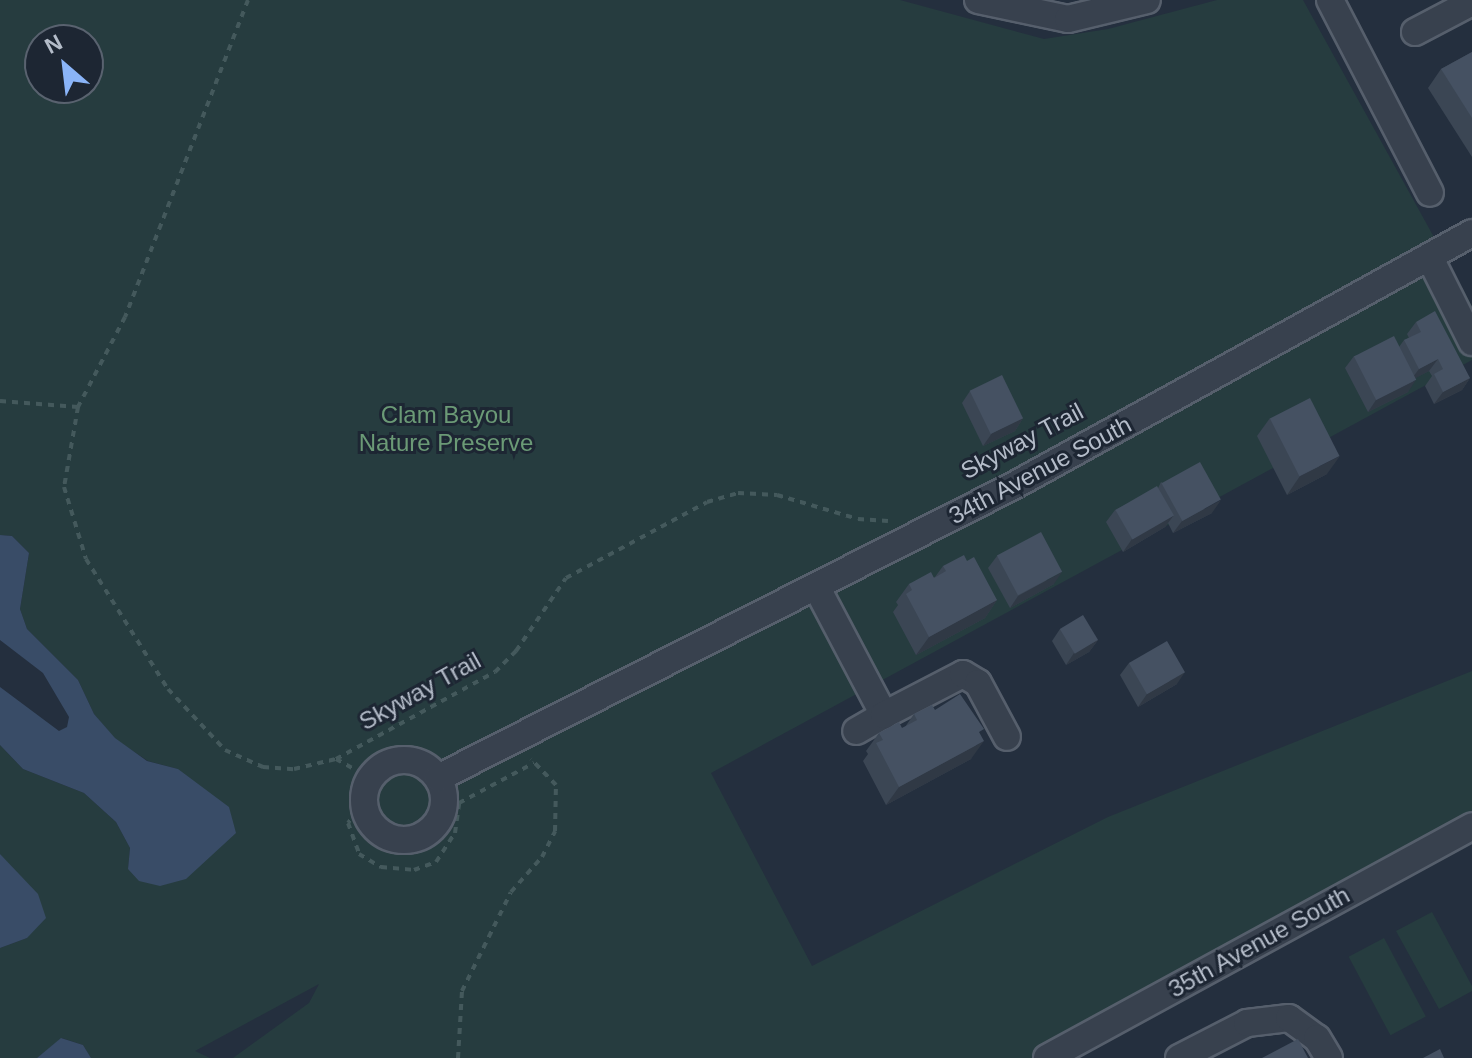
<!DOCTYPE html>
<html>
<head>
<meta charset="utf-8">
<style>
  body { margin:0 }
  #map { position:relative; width:1472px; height:1058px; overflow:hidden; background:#242f3e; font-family:Arial,sans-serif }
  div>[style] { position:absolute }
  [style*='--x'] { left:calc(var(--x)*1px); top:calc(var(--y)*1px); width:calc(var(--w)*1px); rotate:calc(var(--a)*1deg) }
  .green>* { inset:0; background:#263c3f; transform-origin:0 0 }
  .water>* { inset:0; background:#394c67 }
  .path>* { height:4px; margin-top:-2px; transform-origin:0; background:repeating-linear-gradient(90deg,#44595c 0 6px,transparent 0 12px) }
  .roads { filter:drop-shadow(2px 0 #565f6c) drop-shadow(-2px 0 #565f6c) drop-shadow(0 2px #565f6c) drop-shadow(0 -2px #565f6c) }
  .minor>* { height:26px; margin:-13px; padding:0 13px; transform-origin:13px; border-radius:13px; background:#38414e }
  .minor>.ring { margin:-13px; padding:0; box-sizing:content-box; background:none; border:26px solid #38414e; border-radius:50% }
  .wall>* { inset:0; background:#3b4654 }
  .shaded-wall>* { inset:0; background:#303945 }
  .building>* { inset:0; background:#455162; transform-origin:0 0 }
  span { translate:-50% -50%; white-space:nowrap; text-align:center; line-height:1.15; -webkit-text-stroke:6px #1d2633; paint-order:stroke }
  .park-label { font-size:24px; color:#6b9a76 }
  .street-label { font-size:24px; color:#b4bcc9 }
  .north { position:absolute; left:24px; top:24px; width:80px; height:80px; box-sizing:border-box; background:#1d2633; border:2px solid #59626f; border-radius:50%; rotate:332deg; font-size:22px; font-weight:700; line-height:32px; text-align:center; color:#b4bcc9 }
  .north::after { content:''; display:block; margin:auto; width:28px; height:36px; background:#8ab4f8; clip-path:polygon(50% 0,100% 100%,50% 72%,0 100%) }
</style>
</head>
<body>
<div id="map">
  <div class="green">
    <div style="clip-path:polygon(evenodd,0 0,900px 0,1044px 39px,1108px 29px,1217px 0,1303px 0,1472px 306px,1472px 360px,711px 773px,812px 966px,1108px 817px,1472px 671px,1472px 835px,1048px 1058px,233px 1058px,309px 1003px,319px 984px,195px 1051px,210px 1058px,91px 1058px,83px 1045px,62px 1038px,37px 1058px,0 1058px,0 948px,27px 938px,0 854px,0 745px,23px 769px,84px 793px,116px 822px,130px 848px,128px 869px,178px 769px,148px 761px,115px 739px,94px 714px,78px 680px,27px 629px,20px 609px,29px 553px,12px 536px,0 535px,0 0,40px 40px,88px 40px,88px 88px,40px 88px,40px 40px)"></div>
    <div style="clip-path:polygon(1432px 912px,1472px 986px,1472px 991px,1439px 1009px,1396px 931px)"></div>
    <div style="left:1384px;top:938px;width:89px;height:40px;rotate:62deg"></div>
  </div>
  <div class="water">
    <div style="clip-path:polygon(0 535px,12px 536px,29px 553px,20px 609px,27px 629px,78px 680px,94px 714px,115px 738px,147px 761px,178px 769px,229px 807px,236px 833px,186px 879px,160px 886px,139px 881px,128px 869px,130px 848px,116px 822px,84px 793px,23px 769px,0 745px,0 687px,59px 731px,67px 727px,69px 717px,43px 673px,0 640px)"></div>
    <div style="clip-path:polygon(0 854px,38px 894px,46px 918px,27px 938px,0 948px)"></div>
    <div style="clip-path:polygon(61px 1038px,83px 1045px,91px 1058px,37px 1058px)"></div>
  </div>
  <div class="path">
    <div style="--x:248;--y:0;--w:340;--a:111.2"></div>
    <div style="--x:125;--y:317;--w:102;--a:117.6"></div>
    <div style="--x:78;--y:407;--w:81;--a:99.9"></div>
    <div style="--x:64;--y:487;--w:75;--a:73"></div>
    <div style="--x:86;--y:559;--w:154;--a:57.8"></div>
    <div style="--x:168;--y:689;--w:83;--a:46.9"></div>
    <div style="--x:225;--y:750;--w:42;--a:24.1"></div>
    <div style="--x:263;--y:767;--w:31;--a:4"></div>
    <div style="--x:294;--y:769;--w:43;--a:-13.4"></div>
    <div style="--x:336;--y:759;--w:181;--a:-28.7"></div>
    <div style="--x:495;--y:672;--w:30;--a:-45"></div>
    <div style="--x:516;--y:651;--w:88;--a:-55.6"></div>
    <div style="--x:566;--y:578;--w:160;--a:-28.3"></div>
    <div style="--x:707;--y:502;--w:32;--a:-16"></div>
    <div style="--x:738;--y:493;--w:39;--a:3"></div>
    <div style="--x:777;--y:495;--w:84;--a:16.5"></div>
    <div style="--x:858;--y:519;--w:30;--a:4"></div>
    <div style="--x:0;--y:401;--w:78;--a:4.4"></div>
    <div style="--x:336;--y:759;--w:39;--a:29"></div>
    <div style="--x:364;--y:801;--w:27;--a:126"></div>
    <div style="--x:348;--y:823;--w:33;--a:70"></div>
    <div style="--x:359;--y:854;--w:26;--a:31"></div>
    <div style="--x:381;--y:867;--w:33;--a:5"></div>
    <div style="--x:414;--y:870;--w:23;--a:-20"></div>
    <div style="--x:436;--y:862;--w:35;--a:-57"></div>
    <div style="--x:455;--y:833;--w:30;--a:-82"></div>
    <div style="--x:459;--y:803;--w:85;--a:-28.1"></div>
    <div style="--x:458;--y:1058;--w:67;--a:-86.6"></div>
    <div style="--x:462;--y:991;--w:110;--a:-63.7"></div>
    <div style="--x:511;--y:892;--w:47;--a:-48.5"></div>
    <div style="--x:542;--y:857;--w:29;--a:-63"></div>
    <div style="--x:555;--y:831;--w:46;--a:-88.8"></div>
    <div style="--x:556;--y:785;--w:36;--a:-134"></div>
  </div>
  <div class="roads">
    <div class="minor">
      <div style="--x:978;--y:0;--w:92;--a:11.9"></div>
      <div style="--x:1068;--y:19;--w:81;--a:-13.5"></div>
      <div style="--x:1330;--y:0;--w:217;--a:62.6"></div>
      <div style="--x:1415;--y:32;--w:64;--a:-27.8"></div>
      <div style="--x:1430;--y:258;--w:94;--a:63.4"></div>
      <div style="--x:817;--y:588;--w:144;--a:62.2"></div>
      <div style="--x:884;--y:715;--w:32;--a:150"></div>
      <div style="--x:884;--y:715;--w:89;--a:-27.4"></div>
      <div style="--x:963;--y:674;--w:17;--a:31"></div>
      <div style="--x:978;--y:683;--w:61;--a:61.8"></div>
      <div class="ring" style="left:364px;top:760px;width:54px;height:54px"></div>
      <div style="--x:438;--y:778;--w:645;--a:-26.92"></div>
      <div style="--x:1013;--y:486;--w:524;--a:-28.86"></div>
      <div style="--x:1047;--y:1058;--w:484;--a:-28.6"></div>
      <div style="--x:1179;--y:1058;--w:76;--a:-27.2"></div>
      <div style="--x:1247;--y:1023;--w:42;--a:-6.8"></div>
      <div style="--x:1289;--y:1018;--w:34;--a:36"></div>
      <div style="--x:1317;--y:1038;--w:23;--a:59"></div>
    </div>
  </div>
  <div class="wall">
    <div style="clip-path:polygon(1472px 52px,1472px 157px,1428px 88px,1441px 69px)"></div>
    <div style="clip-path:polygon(1416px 322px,1470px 378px,1462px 390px,1434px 404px,1425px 386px,1432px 376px,1429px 371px,1415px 378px,1408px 392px,1368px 412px,1345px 368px,1354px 356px,1399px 347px,1404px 340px,1409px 338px,1407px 334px)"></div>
    <div style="clip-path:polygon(970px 391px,1023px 418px,1015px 431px,983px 446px,962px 403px)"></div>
    <div style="clip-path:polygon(1270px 418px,1327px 474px,1287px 495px,1257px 436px)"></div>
    <div style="clip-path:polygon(1161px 482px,1212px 513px,1173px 533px,1168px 523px,1165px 527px,1123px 552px,1106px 522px,1115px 510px,1158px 488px)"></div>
    <div style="clip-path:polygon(997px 556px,1054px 584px,1010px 608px,988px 568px)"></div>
    <div style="clip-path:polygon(967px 561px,997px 600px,985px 618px,916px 655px,893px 612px,898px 605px,896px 602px,909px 584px,935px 577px,943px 566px)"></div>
    <div style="clip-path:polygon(1060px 629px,1098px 640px,1089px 652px,1066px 665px,1052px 641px)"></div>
    <div style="clip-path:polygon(1129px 663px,1177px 684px,1138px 707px,1120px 675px)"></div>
    <div style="clip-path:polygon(935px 710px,980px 734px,971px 759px,886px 805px,863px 761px,868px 754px,866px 751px,879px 733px,902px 728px,905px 727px,914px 714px)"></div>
  </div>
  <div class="shaded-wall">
    <div style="clip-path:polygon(1438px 359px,1429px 371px,1410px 381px,1419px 369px)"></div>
    <div style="clip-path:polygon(1470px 378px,1462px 390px,1434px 404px,1443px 392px)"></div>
    <div style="clip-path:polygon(1416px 380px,1408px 392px,1368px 412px,1376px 400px)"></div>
    <div style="clip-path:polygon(1023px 418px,1015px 431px,983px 446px,992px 433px)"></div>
    <div style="clip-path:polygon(1340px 456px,1327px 474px,1287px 495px,1300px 476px)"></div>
    <div style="clip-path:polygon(1221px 500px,1212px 513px,1173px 533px,1182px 521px)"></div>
    <div style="clip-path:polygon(1174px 515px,1165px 527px,1123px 552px,1132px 539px)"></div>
    <div style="clip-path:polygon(1062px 572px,1054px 584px,1010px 608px,1018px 596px)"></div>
    <div style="clip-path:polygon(997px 600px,985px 618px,916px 655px,929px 637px)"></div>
    <div style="clip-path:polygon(1098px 640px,1089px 652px,1066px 665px,1074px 653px)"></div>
    <div style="clip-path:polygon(1185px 672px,1177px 684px,1138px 707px,1147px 694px)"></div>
    <div style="clip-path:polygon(984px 741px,971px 759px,886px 805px,899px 787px)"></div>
  </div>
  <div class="building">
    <div style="clip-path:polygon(1472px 52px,1472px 118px,1441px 69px)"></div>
    <div style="clip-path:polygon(1435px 311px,1470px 378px,1443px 392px,1434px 374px,1443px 369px,1438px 359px,1419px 369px,1404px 340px,1421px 332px,1416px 322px)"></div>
    <div style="left:1394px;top:336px;width:49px;height:45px;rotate:63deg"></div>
    <div style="left:1002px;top:375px;width:48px;height:36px;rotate:64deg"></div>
    <div style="left:1310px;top:398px;width:65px;height:45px;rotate:63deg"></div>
    <div style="left:1200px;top:462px;width:43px;height:44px;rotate:61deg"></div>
    <div style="left:1157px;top:486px;width:34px;height:48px;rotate:60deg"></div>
    <div style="left:1041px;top:532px;width:45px;height:50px;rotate:62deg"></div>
    <div style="clip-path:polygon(964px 555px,967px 561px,974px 557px,997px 600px,929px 637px,906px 594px,912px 590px,909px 584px,931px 572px,934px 578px,946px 571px,943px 566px)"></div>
    <div style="left:1083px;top:615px;width:29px;height:27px;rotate:59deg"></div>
    <div style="left:1167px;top:641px;width:36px;height:44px;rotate:60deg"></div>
    <div style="clip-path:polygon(960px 694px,984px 729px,979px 732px,984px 741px,899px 787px,876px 743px,883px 740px,879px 733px,899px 722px,902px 728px,917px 720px,914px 714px,932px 705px,935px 710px)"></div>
    <div style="clip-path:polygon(1298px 1039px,1308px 1058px,1262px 1058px)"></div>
    <div style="clip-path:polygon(1440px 1049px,1444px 1058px,1423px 1058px)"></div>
  </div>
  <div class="park-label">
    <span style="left:446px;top:429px">Clam Bayou<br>Nature Preserve</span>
  </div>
  <div class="street-label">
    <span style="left:1022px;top:441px;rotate:-28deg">Skyway Trail</span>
    <span style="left:1040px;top:470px;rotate:-28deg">34th Avenue South</span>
    <span style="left:420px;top:691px;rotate:-29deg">Skyway Trail</span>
    <span style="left:1259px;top:942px;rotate:-29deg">35th Avenue South</span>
  </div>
  <div class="north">N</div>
</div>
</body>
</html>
